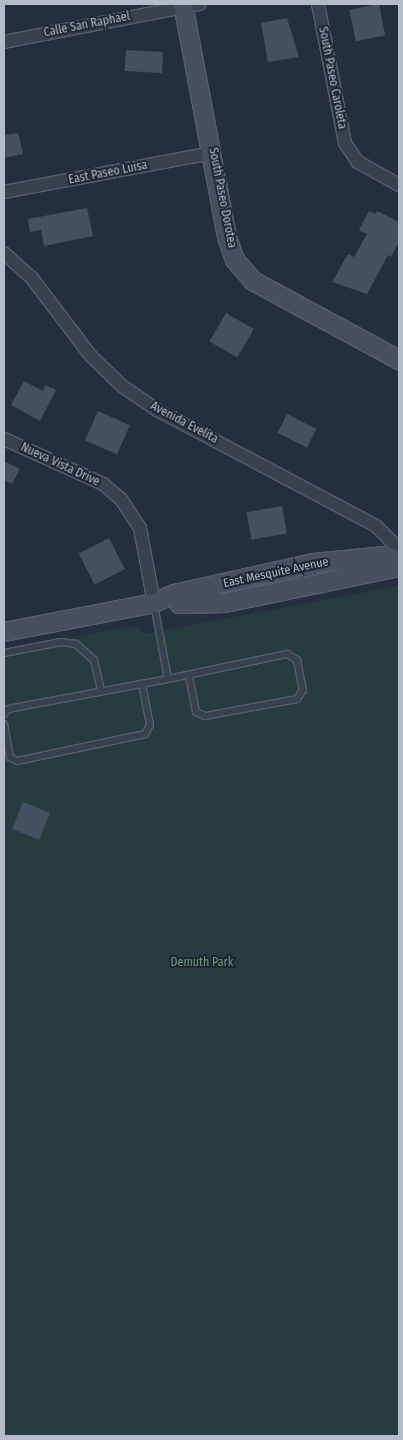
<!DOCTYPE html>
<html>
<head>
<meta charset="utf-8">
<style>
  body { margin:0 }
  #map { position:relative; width:403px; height:1440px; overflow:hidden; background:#242f3e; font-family:"Fira Sans Condensed",sans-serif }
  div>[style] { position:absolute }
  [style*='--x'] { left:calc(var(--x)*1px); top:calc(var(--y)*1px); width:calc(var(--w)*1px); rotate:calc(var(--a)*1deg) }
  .green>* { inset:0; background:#263c3f }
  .building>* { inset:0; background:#455162; transform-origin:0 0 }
  .roads { filter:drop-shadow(1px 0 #565f6c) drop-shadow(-1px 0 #565f6c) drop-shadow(0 1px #565f6c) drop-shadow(0 -1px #565f6c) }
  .lane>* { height:6px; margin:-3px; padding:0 3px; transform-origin:3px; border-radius:3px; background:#38414e }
  .street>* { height:12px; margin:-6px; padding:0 6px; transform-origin:6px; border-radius:6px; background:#38414e }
  .secondary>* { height:18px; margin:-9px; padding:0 9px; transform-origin:9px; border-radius:9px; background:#465061 }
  span { translate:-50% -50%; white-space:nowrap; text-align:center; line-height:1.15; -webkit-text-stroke:4px #1d2633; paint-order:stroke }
  .street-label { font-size:12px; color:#b4bcc9 }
  .park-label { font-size:12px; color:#6b9a76 }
  .frame { position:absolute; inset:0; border:5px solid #b4bcc9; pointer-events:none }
</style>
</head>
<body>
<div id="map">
  <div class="green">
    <div style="clip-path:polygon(399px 586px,399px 1436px,4px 1436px,4px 649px,131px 627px,138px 627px,144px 634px)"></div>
  </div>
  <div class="building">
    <div style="left:379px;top:4px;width:32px;height:30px;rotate:79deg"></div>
    <div style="clip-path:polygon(287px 18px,299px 57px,268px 62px,261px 23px)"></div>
    <div style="left:126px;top:50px;width:37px;height:21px;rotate:3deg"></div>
    <div style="clip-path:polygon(18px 133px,23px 154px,4px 158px,4px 135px)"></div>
    <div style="clip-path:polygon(87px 208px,93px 236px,44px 246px,41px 230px,30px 232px,28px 219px)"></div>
    <div style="clip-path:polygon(369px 211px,376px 214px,377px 211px,399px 222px,399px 242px,391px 257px,388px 255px,367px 294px,332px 282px,348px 254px,354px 257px,367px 234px,359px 230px)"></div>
    <div style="left:226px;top:313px;width:32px;height:33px;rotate:30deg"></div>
    <div style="clip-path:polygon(24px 381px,43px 391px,46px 385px,56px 390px,40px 421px,11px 405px)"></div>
    <div style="left:98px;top:411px;width:35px;height:32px;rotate:24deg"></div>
    <div style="left:287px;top:414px;width:33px;height:21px;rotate:27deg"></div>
    <div style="clip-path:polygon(4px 461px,20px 469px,12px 484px,4px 480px)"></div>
    <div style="left:282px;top:506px;width:28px;height:36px;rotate:80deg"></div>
    <div style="left:109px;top:538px;width:35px;height:34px;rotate:63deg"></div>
    <div style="left:23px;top:802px;width:29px;height:29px;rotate:22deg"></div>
  </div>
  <div class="roads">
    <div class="lane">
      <div style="--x:4;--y:653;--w:58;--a:-10.9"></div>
      <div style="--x:61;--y:642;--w:15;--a:8"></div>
      <div style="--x:76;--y:644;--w:24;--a:42"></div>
      <div style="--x:94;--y:660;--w:32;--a:77"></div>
      <div style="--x:168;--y:679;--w:122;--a:-11.9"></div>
      <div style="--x:287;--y:654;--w:12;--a:31"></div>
      <div style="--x:297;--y:660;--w:31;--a:79"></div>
      <div style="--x:303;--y:690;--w:11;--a:124"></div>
      <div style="--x:297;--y:699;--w:94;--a:169.5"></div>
      <div style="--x:205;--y:716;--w:10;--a:-156"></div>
      <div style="--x:196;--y:712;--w:38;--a:-101"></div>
      <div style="--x:4;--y:714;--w:6;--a:-51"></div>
      <div style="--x:8;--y:709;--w:163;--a:-10.6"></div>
      <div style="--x:168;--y:679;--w:76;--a:-100.6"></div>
      <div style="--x:4;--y:724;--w:34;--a:80"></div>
      <div style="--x:10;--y:757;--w:8;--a:30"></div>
      <div style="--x:17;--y:761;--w:131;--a:-11.9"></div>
      <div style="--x:145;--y:734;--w:10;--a:-61"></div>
      <div style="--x:150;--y:725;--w:42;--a:-101"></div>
    </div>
    <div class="street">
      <div style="--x:318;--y:4;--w:142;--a:79"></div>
      <div style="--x:345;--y:143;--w:23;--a:56"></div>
      <div style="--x:358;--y:162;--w:47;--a:29.3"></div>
      <div style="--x:4;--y:42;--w:199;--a:-11"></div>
      <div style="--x:4;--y:192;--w:213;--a:-10.6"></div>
      <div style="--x:4;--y:253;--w:36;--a:42"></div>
      <div style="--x:31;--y:277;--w:99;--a:52.8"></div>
      <div style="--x:91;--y:356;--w:43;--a:44.1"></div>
      <div style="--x:122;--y:386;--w:42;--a:34.4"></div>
      <div style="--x:157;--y:410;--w:248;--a:27.9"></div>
      <div style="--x:376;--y:526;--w:33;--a:45"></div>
      <div style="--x:4;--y:439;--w:109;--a:24.4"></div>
      <div style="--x:103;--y:484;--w:23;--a:40"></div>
      <div style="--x:121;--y:499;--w:35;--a:57"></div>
      <div style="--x:140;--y:528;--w:76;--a:79.4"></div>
    </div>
    <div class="secondary">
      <div style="--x:183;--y:4;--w:237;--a:79.3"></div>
      <div style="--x:227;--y:237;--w:24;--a:71"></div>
      <div style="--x:235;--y:260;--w:28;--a:49"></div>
      <div style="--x:253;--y:281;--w:166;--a:28.4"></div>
      <div style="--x:179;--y:604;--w:46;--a:-1.2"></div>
      <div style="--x:225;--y:603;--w:178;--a:-11.7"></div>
      <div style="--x:4;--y:632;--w:153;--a:-10.9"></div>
      <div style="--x:154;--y:603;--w:22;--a:-24"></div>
      <div style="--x:174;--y:594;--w:143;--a:-12.5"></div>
      <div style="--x:314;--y:563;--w:72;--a:-5.6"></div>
      <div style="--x:386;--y:556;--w:14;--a:17"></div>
    </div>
  </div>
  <div class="street-label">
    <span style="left:87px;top:25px;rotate:-11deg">Calle San Raphael</span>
    <span style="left:332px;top:78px;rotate:79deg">South Paseo Caroleta</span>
    <span style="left:108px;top:173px;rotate:-11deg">East Paseo Luisa</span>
    <span style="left:222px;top:198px;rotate:79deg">South Paseo Dorotea</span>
    <span style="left:184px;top:423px;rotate:28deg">Avenida Evelita</span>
    <span style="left:60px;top:465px;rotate:25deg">Nueva Vista Drive</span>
    <span style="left:276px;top:573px;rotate:-12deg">East Mesquite Avenue</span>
  </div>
  <div class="park-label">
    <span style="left:202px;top:963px">Demuth Park</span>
  </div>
  <div class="frame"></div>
</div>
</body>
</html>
